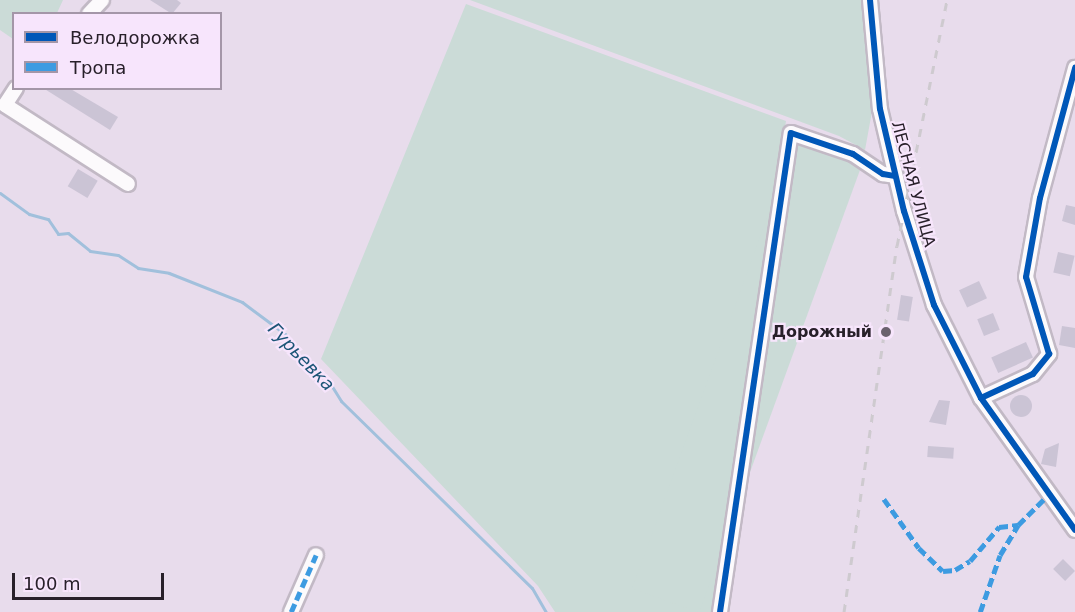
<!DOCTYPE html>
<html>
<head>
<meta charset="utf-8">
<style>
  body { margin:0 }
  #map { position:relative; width:1075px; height:612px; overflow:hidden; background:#e8dcec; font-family:"DejaVu Sans",sans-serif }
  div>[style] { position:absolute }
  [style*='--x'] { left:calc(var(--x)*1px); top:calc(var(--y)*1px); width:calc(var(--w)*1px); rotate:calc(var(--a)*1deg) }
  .green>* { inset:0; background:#cbdbd7; transform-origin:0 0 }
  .stream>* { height:3px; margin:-1.5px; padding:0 1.5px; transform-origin:1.5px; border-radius:1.5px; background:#a1c0dc }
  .building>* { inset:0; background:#cbc4d5; transform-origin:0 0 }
  .round { border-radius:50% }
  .roads { filter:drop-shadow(2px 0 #c2b9c5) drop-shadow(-2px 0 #c2b9c5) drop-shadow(0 2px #c2b9c5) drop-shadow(0 -2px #c2b9c5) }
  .minor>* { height:14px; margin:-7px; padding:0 7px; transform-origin:7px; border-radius:7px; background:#fcfafc }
  .rail>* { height:3px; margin-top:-1.5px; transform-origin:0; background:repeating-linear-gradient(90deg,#cecacf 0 8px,transparent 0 16px) }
  .quiet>* { height:4.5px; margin-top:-2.25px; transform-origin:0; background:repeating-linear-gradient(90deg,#3d9be1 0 9px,transparent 0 13.5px) }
  .cycleway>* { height:6px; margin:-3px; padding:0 3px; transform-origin:3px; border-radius:3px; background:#0057b8 }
  .dots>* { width:16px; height:16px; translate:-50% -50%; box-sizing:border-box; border:3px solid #f7e5fc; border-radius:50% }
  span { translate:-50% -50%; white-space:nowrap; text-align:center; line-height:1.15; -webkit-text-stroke:4.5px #f7e5fc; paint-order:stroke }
  .street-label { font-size:16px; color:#28202a }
  .poi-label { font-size:16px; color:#28202a; font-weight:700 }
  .right { translate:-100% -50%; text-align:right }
  .water-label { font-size:18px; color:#1b5577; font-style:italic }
  .legend { position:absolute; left:12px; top:12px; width:210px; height:78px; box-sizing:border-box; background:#f7e5fc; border:2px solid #a496a8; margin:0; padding:8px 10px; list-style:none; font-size:18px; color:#28202a }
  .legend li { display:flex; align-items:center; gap:12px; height:30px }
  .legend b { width:30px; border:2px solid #a496a8 }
  .scale { position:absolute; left:12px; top:573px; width:152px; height:27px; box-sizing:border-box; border:3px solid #28202a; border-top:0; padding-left:8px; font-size:18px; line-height:21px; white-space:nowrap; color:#28202a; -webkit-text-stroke:4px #f7e5fc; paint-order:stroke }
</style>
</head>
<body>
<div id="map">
  <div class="green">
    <div style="clip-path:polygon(0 0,63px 0,57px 13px,14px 14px,13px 39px,0 30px)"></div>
    <div style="clip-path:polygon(470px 0,872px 0,875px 95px,865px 150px,839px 136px)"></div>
    <div style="clip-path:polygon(466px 4px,786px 121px,714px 612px,555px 612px,538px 586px,321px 359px)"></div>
    <div style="left:795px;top:141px;width:71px;height:476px;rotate:20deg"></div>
  </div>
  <div class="stream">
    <div style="--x:0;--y:193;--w:36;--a:36"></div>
    <div style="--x:29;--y:214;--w:20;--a:15"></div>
    <div style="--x:48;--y:219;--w:18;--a:56"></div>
    <div style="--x:58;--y:234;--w:10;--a:-6"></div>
    <div style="--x:68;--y:233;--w:28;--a:39"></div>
    <div style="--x:90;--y:251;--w:28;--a:8"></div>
    <div style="--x:118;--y:255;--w:24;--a:33"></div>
    <div style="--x:138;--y:268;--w:31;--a:9"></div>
    <div style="--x:169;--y:273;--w:79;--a:21.7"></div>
    <div style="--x:242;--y:302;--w:54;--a:36.7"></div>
    <div style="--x:285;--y:334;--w:30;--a:56"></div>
    <div style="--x:302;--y:359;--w:33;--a:39"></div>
    <div style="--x:328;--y:380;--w:25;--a:58"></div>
    <div style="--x:341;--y:401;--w:267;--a:44.4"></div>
    <div style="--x:532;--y:588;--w:28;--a:60"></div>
  </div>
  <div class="building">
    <div style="clip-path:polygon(150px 0,177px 0,181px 3px,172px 14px)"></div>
    <div style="clip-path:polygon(43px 88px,69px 88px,118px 117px,110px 130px)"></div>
    <div style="left:78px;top:169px;width:23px;height:20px;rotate:31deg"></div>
    <div style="clip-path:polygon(1066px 205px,1075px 207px,1075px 225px,1062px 221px)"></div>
    <div style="left:1058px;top:252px;width:17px;height:21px;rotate:13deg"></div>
    <div style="left:979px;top:281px;width:19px;height:22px;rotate:65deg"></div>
    <div style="left:901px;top:295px;width:12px;height:25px;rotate:9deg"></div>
    <div style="left:993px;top:313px;width:18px;height:17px;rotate:68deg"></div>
    <div style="clip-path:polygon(1062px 326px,1075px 328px,1075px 348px,1059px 345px)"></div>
    <div style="left:1026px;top:342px;width:17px;height:38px;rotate:66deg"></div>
    <div class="round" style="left:1010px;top:395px;width:22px;height:22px"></div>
    <div style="clip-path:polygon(939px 400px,950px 401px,946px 425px,929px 422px)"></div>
    <div style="clip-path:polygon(1059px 443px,1056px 467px,1041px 464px,1045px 449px)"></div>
    <div style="left:928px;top:446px;width:26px;height:11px;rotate:4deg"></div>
    <div style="left:1063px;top:559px;width:17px;height:14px;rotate:45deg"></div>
  </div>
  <div class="roads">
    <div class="minor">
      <div style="--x:870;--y:0;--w:109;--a:84.8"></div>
      <div style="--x:880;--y:109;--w:105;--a:76.8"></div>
      <div style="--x:904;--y:211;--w:99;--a:72.3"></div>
      <div style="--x:934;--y:305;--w:104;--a:63.2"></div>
      <div style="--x:981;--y:398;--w:162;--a:54.5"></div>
      <div style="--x:89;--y:14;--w:19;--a:-47"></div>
      <div style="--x:16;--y:88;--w:20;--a:123"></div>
      <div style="--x:5;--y:105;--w:146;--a:32.7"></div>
      <div style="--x:981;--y:398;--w:57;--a:-24.8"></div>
      <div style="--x:1033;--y:374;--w:26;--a:-51"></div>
      <div style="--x:1049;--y:354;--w:80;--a:-106.6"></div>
      <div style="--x:1026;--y:277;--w:80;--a:-80"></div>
      <div style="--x:1040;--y:198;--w:135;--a:-74.9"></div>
      <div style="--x:291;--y:612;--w:62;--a:-66.3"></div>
      <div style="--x:720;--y:612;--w:484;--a:-81.6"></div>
      <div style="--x:791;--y:133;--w:65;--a:18.7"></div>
      <div style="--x:853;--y:154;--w:36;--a:34"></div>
      <div style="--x:883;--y:174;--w:11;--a:10"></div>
    </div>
  </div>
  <div class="rail">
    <div style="--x:844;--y:612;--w:370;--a:-81.8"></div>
    <div style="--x:897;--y:246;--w:251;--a:-78.5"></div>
  </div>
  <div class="quiet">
    <div style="--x:884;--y:499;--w:60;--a:54.5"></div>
    <div style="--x:919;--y:548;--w:33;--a:44"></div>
    <div style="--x:943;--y:571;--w:12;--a:-5"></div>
    <div style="--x:955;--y:570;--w:17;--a:-31"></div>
    <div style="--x:970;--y:561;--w:45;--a:-49.5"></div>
    <div style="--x:999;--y:527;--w:19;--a:-6"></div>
    <div style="--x:291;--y:612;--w:62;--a:-66.3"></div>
    <div style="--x:980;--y:612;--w:60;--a:-70.7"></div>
    <div style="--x:1000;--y:555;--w:35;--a:-59"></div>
    <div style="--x:1018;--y:525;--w:41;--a:-45"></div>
  </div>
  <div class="cycleway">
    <div style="--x:870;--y:0;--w:109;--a:84.8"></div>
    <div style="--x:880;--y:109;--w:105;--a:76.8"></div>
    <div style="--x:904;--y:211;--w:99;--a:72.3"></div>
    <div style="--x:934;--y:305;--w:104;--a:63.2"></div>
    <div style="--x:981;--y:398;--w:162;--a:54.5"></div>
    <div style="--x:981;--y:398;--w:57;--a:-24.8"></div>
    <div style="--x:1033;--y:374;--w:26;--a:-51"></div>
    <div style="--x:1049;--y:354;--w:80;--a:-106.6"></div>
    <div style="--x:1026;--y:277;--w:80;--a:-80"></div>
    <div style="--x:1040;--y:198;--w:135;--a:-74.9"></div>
    <div style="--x:720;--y:612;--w:484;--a:-81.6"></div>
    <div style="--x:791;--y:133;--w:65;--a:18.7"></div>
    <div style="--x:853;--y:154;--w:36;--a:34"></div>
    <div style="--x:883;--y:174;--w:11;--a:10"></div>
  </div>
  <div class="dots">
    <div style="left:886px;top:332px;background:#6b626e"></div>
  </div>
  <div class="street-label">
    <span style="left:913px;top:184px;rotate:75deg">ЛЕСНАЯ УЛИЦА</span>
  </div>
  <div class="poi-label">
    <span class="right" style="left:872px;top:332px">Дорожный</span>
  </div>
  <div class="water-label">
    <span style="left:301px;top:357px;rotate:46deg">Гурьевка</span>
  </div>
  <ul class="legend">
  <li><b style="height:8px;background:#0057b8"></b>Велодорожка</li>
  <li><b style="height:8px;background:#3d9be1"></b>Тропа</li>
  </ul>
  <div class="scale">100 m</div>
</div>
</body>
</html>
